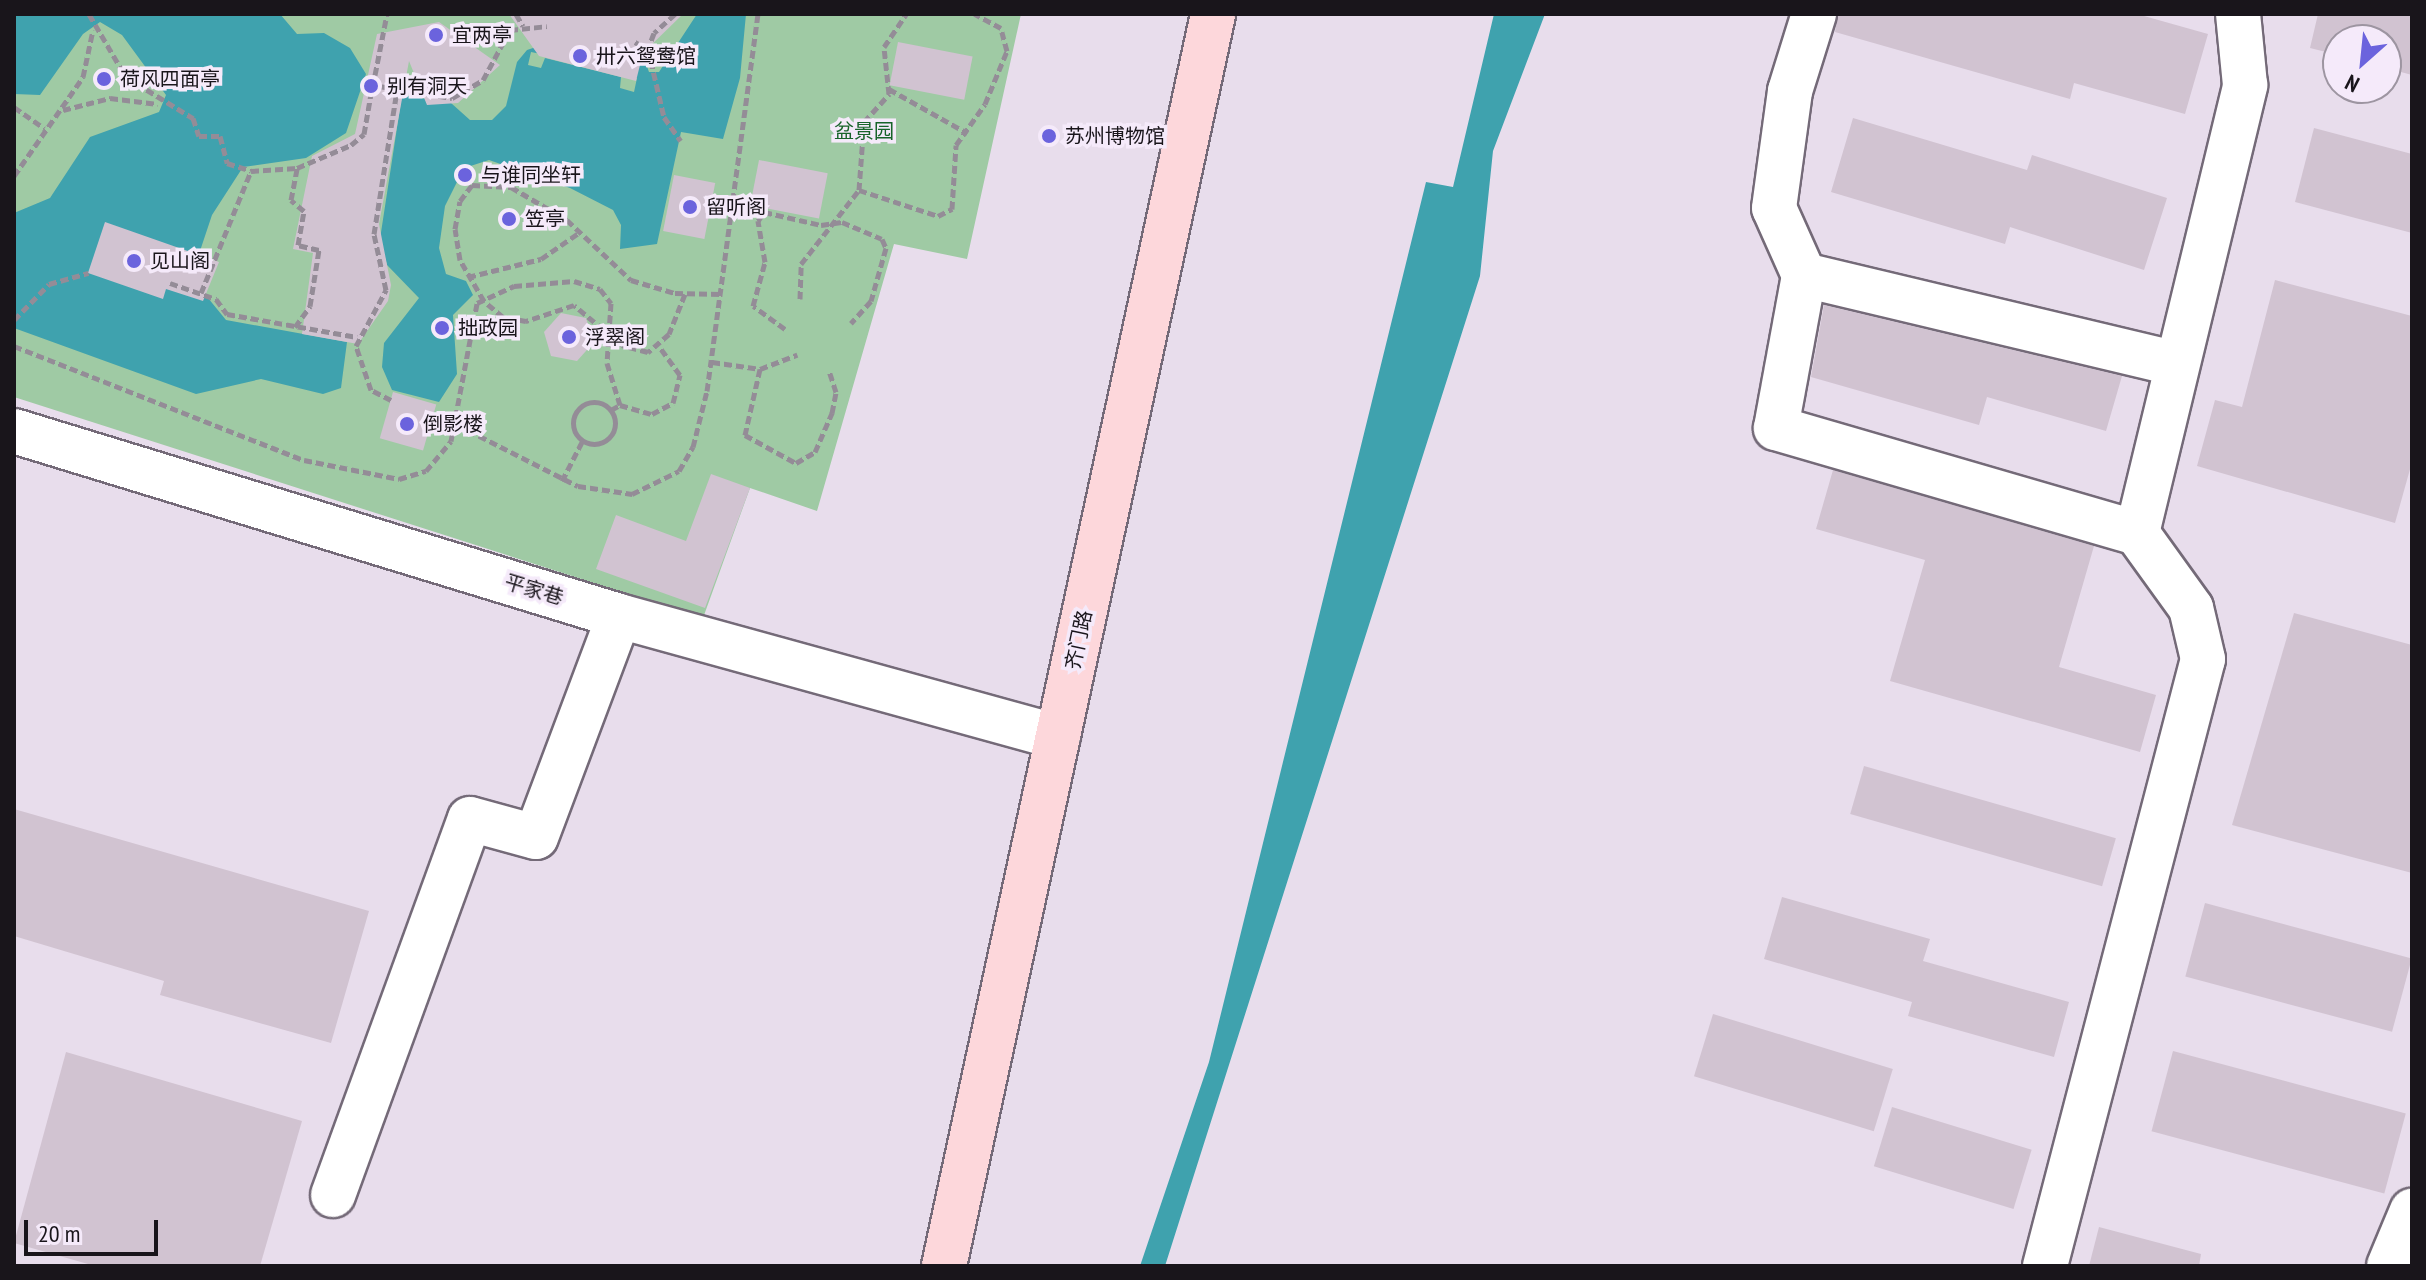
<!DOCTYPE html>
<html>
<head>
<meta charset="utf-8">
<style>
  body { margin:0 }
  #map { position:relative; width:2426px; height:1280px; overflow:hidden; background:#e8ddec; font-family:"PT Sans Narrow","Noto Sans SC",sans-serif }
  div>[style] { position:absolute }
  [style*='--x'] { left:calc(var(--x)*1px); top:calc(var(--y)*1px); width:calc(var(--w)*1px); rotate:calc(var(--a)*1deg) }
  .green>* { inset:0; background:#9fcaa4 }
  .water>* { inset:0; background:#3fa2ae }
  .building>* { inset:0; background:#d1c3d1; transform-origin:0 0 }
  .path>* { height:5px; margin-top:-2.5px; transform-origin:0; background:repeating-linear-gradient(90deg,#948c97 0 8px,transparent 0 12px) }
  .path>.ring { margin:-2.5px; padding:0; box-sizing:content-box; background:none; border:5px solid #948c97; border-radius:50% }
  .roads { filter:drop-shadow(2px 0 #746a78) drop-shadow(-2px 0 #746a78) drop-shadow(0 2px #746a78) drop-shadow(0 -2px #746a78) }
  .minor>* { height:44px; margin:-22px; padding:0 22px; transform-origin:22px; border-radius:22px; background:#fff }
  .major>* { height:44px; margin:-22px; padding:0 22px; transform-origin:22px; border-radius:22px; background:#fdd7db }
  .dots>* { width:22px; height:22px; translate:-50% -50%; box-sizing:border-box; border:4px solid #f5eafa; border-radius:50% }
  span { translate:-50% -50%; white-space:nowrap; text-align:center; line-height:1.15; -webkit-text-stroke:7px #f5eafa; paint-order:stroke }
  .poi-label { font-size:20px; color:#19151b }
  .left { translate:0 -50%; text-align:left }
  .park-label { font-size:20px; color:#18642a }
  .street-label { font-size:20px; color:#19151b }
  .frame { position:absolute; inset:0; border:16px solid #19151b; pointer-events:none }
  .north { position:absolute; left:2322px; top:24px; width:80px; height:80px; box-sizing:border-box; background:#f5eafa; border:2px solid #9d95a1; border-radius:50%; rotate:207deg; font-size:22px; font-weight:700; line-height:32px; text-align:center; color:#19151b }
  .north::after { content:''; display:block; margin:auto; width:28px; height:36px; background:#6b63dd; clip-path:polygon(50% 0,100% 100%,50% 72%,0 100%) }
  .scale { position:absolute; left:24px; top:1220px; width:134px; height:36px; box-sizing:border-box; border:4px solid #19151b; border-top:0; padding-left:10px; font-size:24px; line-height:28px; white-space:nowrap; color:#19151b; -webkit-text-stroke:6px #f5eafa; paint-order:stroke }
</style>
</head>
<body>
<div id="map">
  <div class="green">
    <div style="clip-path:polygon(14px 14px,1021px 14px,967px 259px,894px 244px,817px 511px,750px 488px,703px 618px,14px 397px)"></div>
  </div>
  <div class="water">
    <div style="clip-path:polygon(14px 14px,280px 14px,297px 34px,324px 33px,350px 48px,366px 74px,346px 133px,306px 158px,243px 167px,212px 215px,196px 263px,199px 287px,226px 320px,347px 342px,341px 388px,323px 394px,261px 379px,196px 394px,14px 328px,14px 213px,50px 198px,90px 137px,159px 112px,166px 95px,122px 35px,100px 22px,83px 34px,40px 95px,14px 94px)"></div>
    <div style="clip-path:polygon(697px 14px,746px 14px,740px 78px,723px 139px,681px 132px,657px 244px,620px 249px,621px 225px,613px 210px,570px 188px,489px 160px,455px 171px,458px 180px,445px 206px,439px 248px,446px 274px,466px 281px,473px 295px,453px 315px,457px 374px,439px 402px,392px 390px,382px 367px,384px 343px,419px 298px,387px 265px,380px 239px,402px 95px,451px 103px,470px 120px,492px 120px,506px 106px,517px 62px,527px 50px,536px 47px,541px 54px,531px 52px,528px 65px,541px 68px,545px 58px,621px 77px,620px 88px,634px 92px,637px 78px,626px 75px,640px 47px,649px 72px,659px 72px)"></div>
    <div style="clip-path:polygon(1494px 14px,1545px 14px,1493px 151px,1480px 276px,1165px 1266px,1140px 1266px,1209px 1062px,1426px 182px,1453px 187px)"></div>
  </div>
  <div class="building">
    <div style="clip-path:polygon(509px 14px,683px 14px,643px 53px,636px 81px,539px 56px)"></div>
    <div style="clip-path:polygon(1838px 14px,2137px 14px,2208px 34px,2185px 114px,2074px 83px,2070px 99px,1835px 32px)"></div>
    <div style="clip-path:polygon(2318px 14px,2412px 14px,2412px 75px,2386px 68px,2386px 40px,2338px 40px,2338px 55px,2310px 48px)"></div>
    <div style="clip-path:polygon(439px 22px,500px 65px,458px 103px,427px 105px,409px 61px,379px 224px,391px 285px,388px 301px,358px 344px,302px 334px,313px 253px,293px 249px,312px 156px,355px 134px,377px 34px)"></div>
    <div style="left:898px;top:42px;width:76px;height:44px;rotate:11deg"></div>
    <div style="clip-path:polygon(1853px 118px,2027px 170px,2032px 155px,2167px 198px,2144px 270px,2010px 227px,2005px 244px,1831px 192px)"></div>
    <div style="clip-path:polygon(2314px 128px,2412px 154px,2412px 233px,2295px 202px)"></div>
    <div style="left:759px;top:160px;width:70px;height:46px;rotate:11deg"></div>
    <div style="left:674px;top:175px;width:42px;height:57px;rotate:11deg"></div>
    <div style="clip-path:polygon(105px 222px,219px 262px,203px 301px,166px 289px,163px 299px,88px 273px)"></div>
    <div style="clip-path:polygon(2275px 280px,2412px 316px,2412px 462px,2395px 523px,2197px 466px,2215px 400px,2242px 407px)"></div>
    <div style="clip-path:polygon(1824px 305px,2122px 376px,2106px 431px,1987px 397px,1979px 425px,1811px 377px)"></div>
    <div style="clip-path:polygon(561px 313px,586px 318px,594px 342px,577px 361px,551px 356px,544px 332px)"></div>
    <div style="left:393px;top:392px;width:45px;height:48px;rotate:16deg"></div>
    <div style="clip-path:polygon(1833px 470px,2094px 546px,2059px 667px,2156px 695px,2140px 752px,1890px 681px,1925px 560px,1816px 529px)"></div>
    <div style="clip-path:polygon(711px 474px,750px 488px,705px 608px,596px 569px,616px 515px,686px 541px)"></div>
    <div style="clip-path:polygon(2294px 613px,2412px 645px,2412px 873px,2232px 825px)"></div>
    <div style="left:1864px;top:766px;width:262px;height:50px;rotate:16deg"></div>
    <div style="clip-path:polygon(14px 809px,369px 911px,331px 1043px,160px 995px,164px 981px,14px 936px)"></div>
    <div style="clip-path:polygon(1782px 897px,1930px 939px,1923px 961px,2069px 1002px,2054px 1057px,1908px 1016px,1912px 1002px,1764px 959px)"></div>
    <div style="left:2205px;top:903px;width:214px;height:76px;rotate:15deg"></div>
    <div style="left:1713px;top:1014px;width:188px;height:65px;rotate:17deg"></div>
    <div style="left:2173px;top:1051px;width:241px;height:83px;rotate:15deg"></div>
    <div style="clip-path:polygon(66px 1052px,302px 1121px,260px 1266px,95px 1266px,14px 1243px)"></div>
    <div style="left:1892px;top:1107px;width:146px;height:62px;rotate:17deg"></div>
    <div style="clip-path:polygon(2099px 1227px,2201px 1254px,2199px 1266px,2089px 1266px)"></div>
  </div>
  <div class="path">
    <div style="--x:89;--y:14;--w:73;--a:59.6"></div>
    <div style="--x:126;--y:77;--w:79;--a:31.5"></div>
    <div style="--x:193;--y:118;--w:19;--a:72"></div>
    <div style="--x:199;--y:136;--w:21;--a:0"></div>
    <div style="--x:220;--y:136;--w:28;--a:75"></div>
    <div style="--x:227;--y:163;--w:25;--a:18"></div>
    <div style="--x:516;--y:14;--w:14;--a:60"></div>
    <div style="--x:675;--y:14;--w:28;--a:138"></div>
    <div style="--x:654;--y:33;--w:17;--a:111"></div>
    <div style="--x:648;--y:49;--w:70;--a:76.8"></div>
    <div style="--x:664;--y:117;--w:29;--a:55"></div>
    <div style="--x:635;--y:42;--w:14;--a:30"></div>
    <div style="--x:375;--y:75;--w:62;--a:-78.9"></div>
    <div style="--x:379;--y:86;--w:74;--a:9.3"></div>
    <div style="--x:452;--y:98;--w:36;--a:-30"></div>
    <div style="--x:483;--y:80;--w:57;--a:-61.6"></div>
    <div style="--x:510;--y:30;--w:37;--a:-6"></div>
    <div style="--x:889;--y:89;--w:90;--a:29.4"></div>
    <div style="--x:14;--y:107;--w:37;--a:35"></div>
    <div style="--x:63;--y:110;--w:49;--a:-14.3"></div>
    <div style="--x:110;--y:98;--w:48;--a:7.1"></div>
    <div style="--x:14;--y:176;--w:121;--a:-55.1"></div>
    <div style="--x:83;--y:77;--w:48;--a:-78"></div>
    <div style="--x:859;--y:190;--w:83;--a:18.2"></div>
    <div style="--x:938;--y:216;--w:16;--a:-27"></div>
    <div style="--x:952;--y:209;--w:64;--a:-86.4"></div>
    <div style="--x:956;--y:145;--w:50;--a:-54.7"></div>
    <div style="--x:985;--y:104;--w:57;--a:-67.5"></div>
    <div style="--x:1007;--y:51;--w:24;--a:-105"></div>
    <div style="--x:1001;--y:28;--w:30;--a:-152"></div>
    <div style="--x:468;--y:277;--w:75;--a:-13.9"></div>
    <div style="--x:541;--y:259;--w:47;--a:-34.7"></div>
    <div style="--x:170;--y:283;--w:49;--a:19.2"></div>
    <div style="--x:216;--y:299;--w:19;--a:54"></div>
    <div style="--x:227;--y:314;--w:132;--a:10"></div>
    <div style="--x:201;--y:293;--w:132;--a:-67.7"></div>
    <div style="--x:251;--y:171;--w:46;--a:-3.7"></div>
    <div style="--x:297;--y:168;--w:59;--a:-23.1"></div>
    <div style="--x:351;--y:145;--w:17;--a:-40"></div>
    <div style="--x:364;--y:134;--w:41;--a:-80.1"></div>
    <div style="--x:685;--y:294;--w:43;--a:111.8"></div>
    <div style="--x:669;--y:334;--w:28;--a:139"></div>
    <div style="--x:648;--y:352;--w:27;--a:-165"></div>
    <div style="--x:622;--y:345;--w:62;--a:-140.2"></div>
    <div style="--x:574;--y:305;--w:51;--a:161.6"></div>
    <div style="--x:526;--y:321;--w:23;--a:-170"></div>
    <div style="--x:503;--y:317;--w:25;--a:-140"></div>
    <div style="--x:484;--y:301;--w:48;--a:-120.3"></div>
    <div style="--x:460;--y:260;--w:31;--a:-99"></div>
    <div style="--x:455;--y:229;--w:28;--a:-80"></div>
    <div style="--x:460;--y:201;--w:20;--a:-53"></div>
    <div style="--x:472;--y:185;--w:39;--a:3"></div>
    <div style="--x:511;--y:187;--w:65;--a:30.5"></div>
    <div style="--x:567;--y:220;--w:88;--a:43.2"></div>
    <div style="--x:631;--y:280;--w:46;--a:16.5"></div>
    <div style="--x:675;--y:293;--w:46;--a:1.2"></div>
    <div style="--x:800;--y:299;--w:35;--a:-88"></div>
    <div style="--x:801;--y:264;--w:94;--a:-51.9"></div>
    <div style="--x:859;--y:190;--w:68;--a:-85.8"></div>
    <div style="--x:864;--y:122;--w:38;--a:-48"></div>
    <div style="--x:889;--y:94;--w:47;--a:-96.1"></div>
    <div style="--x:884;--y:47;--w:40;--a:-56"></div>
    <div style="--x:14;--y:320;--w:50;--a:-45.8"></div>
    <div style="--x:49;--y:284;--w:41;--a:-15.8"></div>
    <div style="--x:295;--y:327;--w:26;--a:-54"></div>
    <div style="--x:310;--y:306;--w:57;--a:-80.9"></div>
    <div style="--x:319;--y:250;--w:22;--a:-167"></div>
    <div style="--x:298;--y:245;--w:35;--a:-80"></div>
    <div style="--x:304;--y:211;--w:17;--a:-140"></div>
    <div style="--x:291;--y:200;--w:33;--a:-79"></div>
    <div style="--x:785;--y:329;--w:39;--a:-144"></div>
    <div style="--x:753;--y:306;--w:46;--a:-74.7"></div>
    <div style="--x:765;--y:262;--w:42;--a:-99.7"></div>
    <div style="--x:758;--y:221;--w:11;--a:-56"></div>
    <div style="--x:764;--y:212;--w:58;--a:12.8"></div>
    <div style="--x:821;--y:225;--w:21;--a:-8"></div>
    <div style="--x:842;--y:222;--w:43;--a:23"></div>
    <div style="--x:882;--y:239;--w:10;--a:66"></div>
    <div style="--x:886;--y:248;--w:55;--a:105.8"></div>
    <div style="--x:871;--y:301;--w:30;--a:132"></div>
    <div style="--x:14;--y:346;--w:312;--a:21.5"></div>
    <div style="--x:304;--y:460;--w:97;--a:11.3"></div>
    <div style="--x:399;--y:479;--w:28;--a:-17"></div>
    <div style="--x:426;--y:471;--w:39;--a:-50"></div>
    <div style="--x:451;--y:441;--w:140;--a:-79.3"></div>
    <div style="--x:477;--y:303;--w:41;--a:-24.7"></div>
    <div style="--x:514;--y:286;--w:60;--a:-4.8"></div>
    <div style="--x:574;--y:281;--w:27;--a:17"></div>
    <div style="--x:600;--y:289;--w:18;--a:52"></div>
    <div style="--x:611;--y:303;--w:60;--a:93.8"></div>
    <div style="--x:607;--y:363;--w:44;--a:72.8"></div>
    <div style="--x:712;--y:362;--w:49;--a:8.3"></div>
    <div style="--x:760;--y:369;--w:40;--a:-21"></div>
    <div style="--x:760;--y:369;--w:68;--a:102.8"></div>
    <div style="--x:745;--y:435;--w:58;--a:28.8"></div>
    <div style="--x:796;--y:463;--w:22;--a:-30"></div>
    <div style="--x:815;--y:452;--w:43;--a:-66.4"></div>
    <div style="--x:832;--y:413;--w:21;--a:-79"></div>
    <div style="--x:836;--y:392;--w:23;--a:-108"></div>
    <div style="--x:391;--y:400;--w:22;--a:-153"></div>
    <div style="--x:371;--y:390;--w:46;--a:-108.8"></div>
    <div style="--x:356;--y:346;--w:64;--a:-61.8"></div>
    <div style="--x:386;--y:290;--w:57;--a:-102.1"></div>
    <div style="--x:374;--y:234;--w:146;--a:-80.9"></div>
    <div class="ring" style="left:573px;top:402px;width:37px;height:37px"></div>
    <div style="--x:611;--y:410;--w:10;--a:-29"></div>
    <div style="--x:620;--y:405;--w:33;--a:16"></div>
    <div style="--x:652;--y:414;--w:24;--a:-28"></div>
    <div style="--x:673;--y:403;--w:29;--a:-76"></div>
    <div style="--x:680;--y:375;--w:34;--a:-126"></div>
    <div style="--x:436;--y:414;--w:159;--a:26.9"></div>
    <div style="--x:578;--y:486;--w:55;--a:8.4"></div>
    <div style="--x:632;--y:494;--w:52;--a:-26.1"></div>
    <div style="--x:679;--y:471;--w:28;--a:-60"></div>
    <div style="--x:693;--y:447;--w:58;--a:-76"></div>
    <div style="--x:707;--y:391;--w:380;--a:-82.3"></div>
    <div style="--x:562;--y:481;--w:44;--a:-62.9"></div>
  </div>
  <div class="roads">
    <div class="minor">
      <div style="--x:1804;--y:275;--w:73;--a:-114.1"></div>
      <div style="--x:1774;--y:208;--w:118;--a:-82.2"></div>
      <div style="--x:1790;--y:91;--w:81;--a:-72.7"></div>
      <div style="--x:14;--y:431;--w:633;--a:17"></div>
      <div style="--x:619;--y:616;--w:455;--a:15.4"></div>
      <div style="--x:2137;--y:533;--w:461;--a:-76.4"></div>
      <div style="--x:2245;--y:85;--w:71;--a:-95.6"></div>
      <div style="--x:333;--y:1195;--w:400;--a:-70"></div>
      <div style="--x:470;--y:819;--w:68;--a:15.3"></div>
      <div style="--x:536;--y:837;--w:236;--a:-69.4"></div>
      <div style="--x:2045;--y:1266;--w:627;--a:-75.41"></div>
      <div style="--x:2203;--y:659;--w:52;--a:-103.2"></div>
      <div style="--x:2191;--y:608;--w:92;--a:-125.8"></div>
      <div style="--x:2137;--y:533;--w:376;--a:-163.8"></div>
      <div style="--x:1776;--y:428;--w:156;--a:-79.6"></div>
      <div style="--x:1804;--y:275;--w:383;--a:13.4"></div>
      <div style="--x:2389;--y:1266;--w:60;--a:-67.3"></div>
    </div>
    <div class="major">
      <div style="--x:944;--y:1266;--w:1281;--a:-77.87"></div>
    </div>
  </div>
  <div class="dots">
    <div style="left:436px;top:35px;background:#6b63dd"></div>
    <div style="left:580px;top:56px;background:#6b63dd"></div>
    <div style="left:104px;top:79px;background:#6b63dd"></div>
    <div style="left:371px;top:86px;background:#6b63dd"></div>
    <div style="left:1049px;top:136px;background:#6b63dd"></div>
    <div style="left:465px;top:175px;background:#6b63dd"></div>
    <div style="left:690px;top:207px;background:#6b63dd"></div>
    <div style="left:509px;top:219px;background:#6b63dd"></div>
    <div style="left:134px;top:261px;background:#6b63dd"></div>
    <div style="left:442px;top:328px;background:#6b63dd"></div>
    <div style="left:569px;top:337px;background:#6b63dd"></div>
    <div style="left:407px;top:424px;background:#6b63dd"></div>
  </div>
  <div class="poi-label">
    <span class="left" style="left:452px;top:35px">宜两亭</span>
    <span class="left" style="left:596px;top:56px">卅六鸳鸯馆</span>
    <span class="left" style="left:120px;top:79px">荷风四面亭</span>
    <span class="left" style="left:387px;top:86px">别有洞天</span>
    <span class="left" style="left:1065px;top:136px">苏州博物馆</span>
    <span class="left" style="left:481px;top:175px">与谁同坐轩</span>
    <span class="left" style="left:706px;top:207px">留听阁</span>
    <span class="left" style="left:525px;top:219px">笠亭</span>
    <span class="left" style="left:150px;top:261px">见山阁</span>
    <span class="left" style="left:458px;top:328px">拙政园</span>
    <span class="left" style="left:585px;top:337px">浮翠阁</span>
    <span class="left" style="left:423px;top:424px">倒影楼</span>
  </div>
  <div class="park-label">
    <span style="left:864px;top:131px">盆景园</span>
  </div>
  <div class="street-label">
    <span style="left:534px;top:590px;rotate:17deg">平家巷</span>
    <span style="left:1079px;top:640px;rotate:-78deg">齐门路</span>
  </div>
  <div class="frame"></div>
  <div class="north">N</div>
  <div class="scale">20 m</div>
</div>
</body>
</html>
